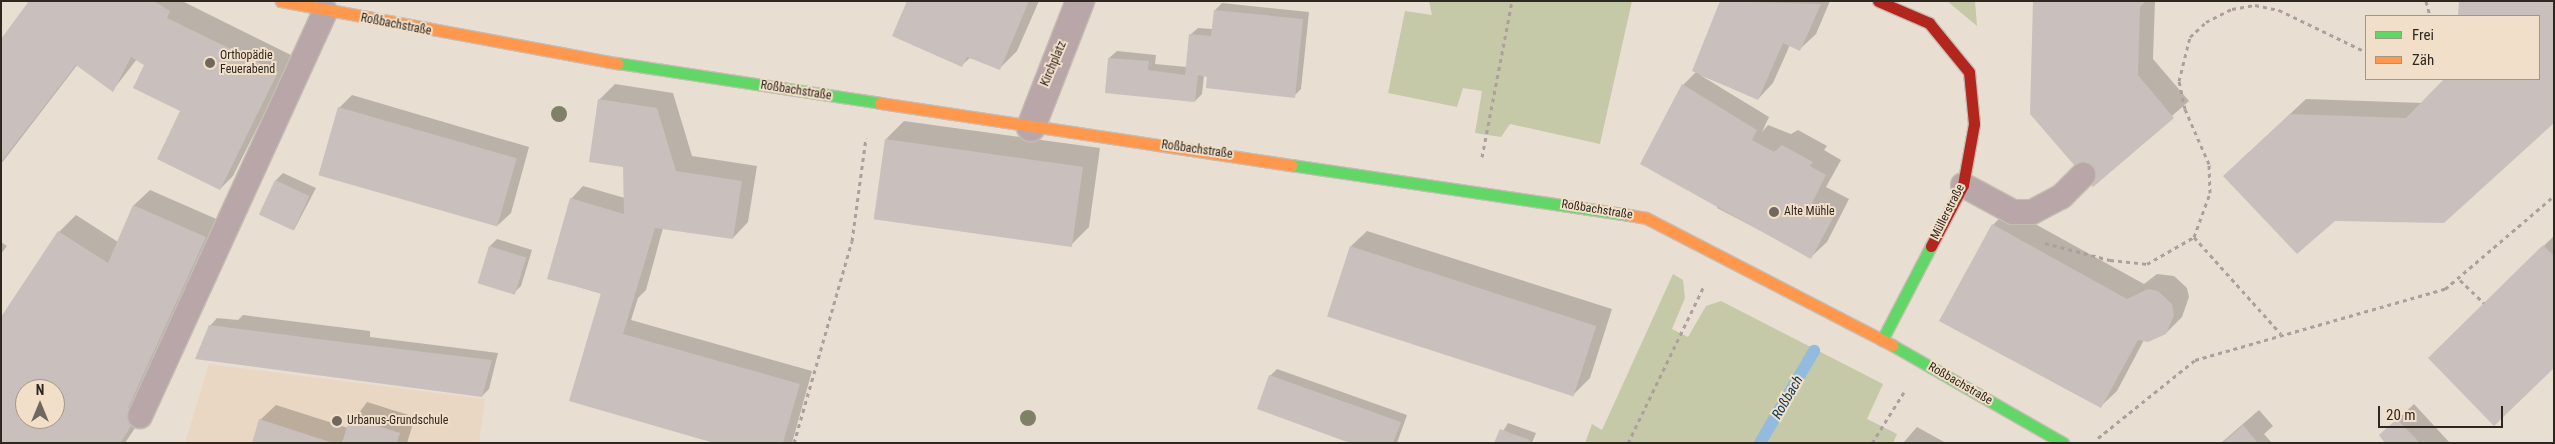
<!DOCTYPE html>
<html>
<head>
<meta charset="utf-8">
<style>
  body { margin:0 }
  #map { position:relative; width:2555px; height:444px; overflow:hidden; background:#e9ded2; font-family:"Roboto Condensed",sans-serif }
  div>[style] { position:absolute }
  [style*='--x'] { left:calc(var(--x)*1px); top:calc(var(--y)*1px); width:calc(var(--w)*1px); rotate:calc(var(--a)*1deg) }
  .built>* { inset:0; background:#ead7c3 }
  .green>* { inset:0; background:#c5c9a8 }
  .shadow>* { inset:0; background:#0003 }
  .stream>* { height:12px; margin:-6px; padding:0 6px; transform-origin:6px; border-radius:6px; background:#92bbdd }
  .building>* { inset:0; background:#c9bfbc; transform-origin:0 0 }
  .path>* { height:3px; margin-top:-1.5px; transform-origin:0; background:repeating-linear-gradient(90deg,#ad9f9e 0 4px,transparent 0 8px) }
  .roads { filter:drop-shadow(1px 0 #c6bdb4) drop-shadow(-1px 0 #c6bdb4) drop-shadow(0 1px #c6bdb4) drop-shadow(0 -1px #c6bdb4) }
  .lane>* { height:24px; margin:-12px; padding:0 12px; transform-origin:12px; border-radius:12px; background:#b9a6a8 }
  .street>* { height:28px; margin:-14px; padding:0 14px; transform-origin:14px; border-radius:14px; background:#b9a6a8 }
  .fast>* { height:11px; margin:-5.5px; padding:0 5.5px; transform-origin:5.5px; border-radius:5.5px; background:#63d668 }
  .slow>* { height:11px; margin:-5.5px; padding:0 5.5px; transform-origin:5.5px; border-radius:5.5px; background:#ff974d }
  .jam>* { height:11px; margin:-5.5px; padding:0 5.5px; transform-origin:5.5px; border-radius:5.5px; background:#b3261e }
  .trees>* { width:16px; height:16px; margin:-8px; border-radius:50%; background:#808068 }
  .dots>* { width:14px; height:14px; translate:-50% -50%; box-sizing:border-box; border:2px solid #f2dfc9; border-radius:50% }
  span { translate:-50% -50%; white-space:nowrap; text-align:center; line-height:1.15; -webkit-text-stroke:4px #f2dfc9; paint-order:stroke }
  .street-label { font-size:12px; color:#2f2820 }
  .poi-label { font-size:12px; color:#2f2820 }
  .left { translate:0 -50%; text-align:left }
  .water-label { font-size:14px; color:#0c3d61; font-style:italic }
  .frame { position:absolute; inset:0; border:2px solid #2f2820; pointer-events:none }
  .legend { position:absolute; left:2365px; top:15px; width:175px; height:65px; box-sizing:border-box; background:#f2dfc9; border:1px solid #a49685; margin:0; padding:6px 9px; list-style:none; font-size:15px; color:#2f2820 }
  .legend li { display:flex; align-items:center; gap:10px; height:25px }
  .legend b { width:25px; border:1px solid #a49685 }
  .north { position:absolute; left:15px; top:379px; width:50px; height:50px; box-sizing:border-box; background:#f2dfc9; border:1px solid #a49685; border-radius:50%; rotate:0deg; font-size:14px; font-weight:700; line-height:20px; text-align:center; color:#2f2820 }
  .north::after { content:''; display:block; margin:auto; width:18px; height:22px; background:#70685e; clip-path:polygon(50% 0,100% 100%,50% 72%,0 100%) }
  .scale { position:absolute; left:2378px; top:406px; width:125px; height:22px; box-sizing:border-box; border:2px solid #2f2820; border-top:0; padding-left:6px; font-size:15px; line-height:18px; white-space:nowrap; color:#2f2820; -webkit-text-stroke:4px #f2dfc9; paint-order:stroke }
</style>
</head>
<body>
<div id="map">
  <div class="built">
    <div style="clip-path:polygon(209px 364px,485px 399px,479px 443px,185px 443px)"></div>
  </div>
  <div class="green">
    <div style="clip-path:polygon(1429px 1px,1632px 1px,1600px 144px,1510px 124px,1501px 137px,1475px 133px,1482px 91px,1463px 88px,1457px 107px,1388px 93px,1405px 11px,1432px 15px)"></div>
    <div style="clip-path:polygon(1947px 1px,1975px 1px,1977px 26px)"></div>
    <div style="clip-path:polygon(1673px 274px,1683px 280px,1685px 298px,1672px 329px,1688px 337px,1706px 306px,1721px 301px,1883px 384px,1867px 419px,1897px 434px,1893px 443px,1585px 443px,1592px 424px,1602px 430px)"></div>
  </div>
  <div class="shadow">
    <div style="clip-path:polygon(31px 1px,182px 1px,293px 56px,233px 176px,220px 189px,181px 111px,146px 64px,137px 59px,113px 90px,78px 64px,1px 164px,1px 41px)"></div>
    <div style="clip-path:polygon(909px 1px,1039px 1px,1017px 51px,999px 69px,971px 57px,962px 65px)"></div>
    <div style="clip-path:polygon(1723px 1px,1830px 1px,1816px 34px,1800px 49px,1790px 45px,1773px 83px,1758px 99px,1700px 75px,1769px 117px,1762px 132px,1768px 125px,1791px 134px,1798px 130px,1827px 146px,1824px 150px,1841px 160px,1826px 187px,1849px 199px,1827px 242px,1811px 257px,1717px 208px,1722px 200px,1683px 85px,1696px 72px)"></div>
    <div style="clip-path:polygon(2035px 1px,2155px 1px,2153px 59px,2189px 101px,2093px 185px)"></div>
    <div style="clip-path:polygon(2554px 1px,2554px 121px,2240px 161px,2306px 99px,2423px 103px,2446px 79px,2539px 79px,2539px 16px,2460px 16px,2461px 2px)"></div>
    <div style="clip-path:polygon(1222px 3px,1309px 12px,1301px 89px,1294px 96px,1204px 75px,1202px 94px,1195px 101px,1109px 58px,1117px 51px,1156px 55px,1155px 64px,1187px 67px,1190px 35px,1198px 28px,1213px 29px,1215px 10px)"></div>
    <div style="clip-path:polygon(615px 84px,673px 93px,692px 156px,757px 166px,748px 222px,733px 238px,663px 228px,646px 290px,638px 298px,631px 320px,812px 371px,792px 443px,720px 443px,570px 400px,602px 294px,549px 278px,571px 199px,583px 186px,625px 198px,624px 166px,599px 100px)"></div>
    <div style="clip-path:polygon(352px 95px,529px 147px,511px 213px,498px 225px,339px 108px)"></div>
    <div style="clip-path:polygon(904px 121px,1100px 148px,1089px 227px,1071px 245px,886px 139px)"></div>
    <div style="clip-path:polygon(283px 173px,316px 188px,294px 230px,276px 180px)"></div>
    <div style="clip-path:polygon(evenodd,150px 190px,221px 221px,143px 416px,125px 443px,1px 443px,59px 232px,76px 215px,118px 242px,134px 205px,150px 190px,25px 389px,55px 389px,55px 419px,25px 419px,25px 389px)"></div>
    <div style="clip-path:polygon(2008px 209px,2144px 284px,2157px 274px,2174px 276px,2187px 288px,2189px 297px,2182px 317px,2166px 333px,2144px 340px,2117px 391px,2101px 406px,1993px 225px)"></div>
    <div style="clip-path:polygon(1367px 231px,1612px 309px,1590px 378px,1574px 394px,1329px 316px,1351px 246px)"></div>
    <div style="clip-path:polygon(2554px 236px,2554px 367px,2445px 342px)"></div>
    <div style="clip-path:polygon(497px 239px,532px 250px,521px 286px,514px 293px,490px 246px)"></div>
    <div style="clip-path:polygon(1px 242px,7px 246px,1px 254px)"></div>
    <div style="clip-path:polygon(243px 315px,370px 331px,370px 337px,498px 353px,489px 389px,482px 396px,210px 326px,217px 318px,238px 320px)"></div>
    <div style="clip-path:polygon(1277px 369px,1407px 415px,1397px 443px,1354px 443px,1270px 376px)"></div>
    <div style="clip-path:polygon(367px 402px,415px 417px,407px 443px,253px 443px,260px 420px,276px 405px,348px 428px)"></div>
    <div style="clip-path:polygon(2414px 404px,2450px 443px,2387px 443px,2380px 436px)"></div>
    <div style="clip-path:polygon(2259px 410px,2273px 426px,2264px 434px,2272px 443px,2221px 443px)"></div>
    <div style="clip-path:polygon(1508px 423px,1536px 433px,1532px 443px,1496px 443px)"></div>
    <div style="clip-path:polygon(1917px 427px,1946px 443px,1903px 443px)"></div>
  </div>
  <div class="stream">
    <div style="--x:1760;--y:443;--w:107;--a:-59.6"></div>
  </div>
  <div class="building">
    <div style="clip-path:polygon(29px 1px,154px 1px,170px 11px,167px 18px,278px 72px,220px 190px,157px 159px,180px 111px,133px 88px,144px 65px,131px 57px,113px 92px,76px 65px,1px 162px,1px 39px)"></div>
    <div style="clip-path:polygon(907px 1px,1029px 1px,1000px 70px,967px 57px,962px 67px,892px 36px)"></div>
    <div style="clip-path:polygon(1720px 1px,1821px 4px,1800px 51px,1783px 43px,1758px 100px,1692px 71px)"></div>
    <div style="clip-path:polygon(2033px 1px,2146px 1px,2140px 7px,2138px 75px,2174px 118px,2093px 187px,2030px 114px)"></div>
    <div style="clip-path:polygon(2459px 1px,2554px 1px,2554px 123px,2444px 223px,2335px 221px,2297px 254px,2223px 176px,2290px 114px,2406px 118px,2444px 79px,2539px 79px,2539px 16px,2458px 16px)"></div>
    <div style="clip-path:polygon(1214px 10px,1303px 19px,1295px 98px,1206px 88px,1207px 77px,1198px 75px,1195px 102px,1105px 93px,1108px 58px,1149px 61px,1148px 70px,1185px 75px,1189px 34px,1211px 36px)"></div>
    <div style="clip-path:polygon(1682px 84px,1757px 130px,1752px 140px,1774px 152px,1782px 145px,1813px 162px,1810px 166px,1826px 175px,1812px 203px,1835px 214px,1811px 259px,1640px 164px)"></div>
    <div style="clip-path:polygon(598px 99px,657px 108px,676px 171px,742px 181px,733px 239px,655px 228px,623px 334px,800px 384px,783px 443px,714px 443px,569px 401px,601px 293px,547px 279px,570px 198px,624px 214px,623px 167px,589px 162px)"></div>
    <div style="left:338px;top:107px;width:186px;height:71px;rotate:16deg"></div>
    <div style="left:885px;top:139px;width:200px;height:81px;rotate:8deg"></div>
    <div style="left:275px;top:180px;width:38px;height:38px;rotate:25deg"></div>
    <div style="clip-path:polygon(evenodd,133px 205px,206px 237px,128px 408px,137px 414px,127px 433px,120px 443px,1px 443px,1px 317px,58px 231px,108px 263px,133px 205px,25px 389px,55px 389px,55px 419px,25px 419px,25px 389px)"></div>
    <div style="clip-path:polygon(1992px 224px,2127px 299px,2148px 289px,2158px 291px,2172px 304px,2174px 315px,2166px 334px,2148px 342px,2138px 340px,2101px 408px,1939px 321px)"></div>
    <div style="clip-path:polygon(2543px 245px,2554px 256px,2554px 368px,2494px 426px,2428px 358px)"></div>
    <div style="left:489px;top:246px;width:39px;height:39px;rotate:17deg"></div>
    <div style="left:1350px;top:246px;width:259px;height:74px;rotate:18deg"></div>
    <div style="clip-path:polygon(209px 325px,358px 344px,492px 360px,482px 397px,195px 359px)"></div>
    <div style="clip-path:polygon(1269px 375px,1401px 422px,1393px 443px,1350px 443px,1257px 409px)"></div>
    <div style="clip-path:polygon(350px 417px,400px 433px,397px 443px,342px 443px)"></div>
    <div style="clip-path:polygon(259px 419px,330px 442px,330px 443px,252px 443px)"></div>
    <div style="clip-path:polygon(2397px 419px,2420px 443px,2385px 443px,2379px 435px)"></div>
    <div style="clip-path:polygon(2243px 425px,2258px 443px,2222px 443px)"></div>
    <div style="clip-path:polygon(1500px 429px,1530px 440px,1529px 443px,1494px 443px)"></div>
  </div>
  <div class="path">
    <div style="--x:2426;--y:1;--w:16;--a:75"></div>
    <div style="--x:1482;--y:157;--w:159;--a:-79.1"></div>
    <div style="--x:2194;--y:237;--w:130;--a:48.1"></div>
    <div style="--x:2045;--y:243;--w:67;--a:14.7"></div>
    <div style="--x:2110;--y:260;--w:37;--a:6"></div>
    <div style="--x:2147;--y:264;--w:54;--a:-29.9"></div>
    <div style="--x:2194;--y:237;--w:47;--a:-70"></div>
    <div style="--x:2210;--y:193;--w:29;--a:-92"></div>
    <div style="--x:2209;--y:164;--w:60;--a:-113.6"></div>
    <div style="--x:2185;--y:109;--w:29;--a:-102"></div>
    <div style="--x:2179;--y:81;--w:45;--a:-76"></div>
    <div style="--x:2190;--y:37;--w:22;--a:-43"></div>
    <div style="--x:2206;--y:22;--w:29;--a:-27"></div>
    <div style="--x:2232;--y:9;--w:23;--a:-10"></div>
    <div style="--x:2255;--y:5;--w:25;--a:12"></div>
    <div style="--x:2279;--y:10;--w:97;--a:25.8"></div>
    <div style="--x:2460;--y:280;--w:33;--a:44"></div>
    <div style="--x:2098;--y:438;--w:124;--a:-38.8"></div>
    <div style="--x:2195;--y:360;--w:260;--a:-15.9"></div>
    <div style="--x:2445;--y:289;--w:143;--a:-40.5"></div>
    <div style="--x:794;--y:443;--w:210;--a:-74"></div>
    <div style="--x:852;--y:241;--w:104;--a:-82.3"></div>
    <div style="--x:1628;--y:443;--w:174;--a:-64.2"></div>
    <div style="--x:1872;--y:443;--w:60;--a:-57.9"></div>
  </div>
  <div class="roads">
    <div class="lane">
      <div style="--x:1963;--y:185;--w:57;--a:28.4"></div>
      <div style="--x:2013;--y:212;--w:19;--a:0"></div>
      <div style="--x:2032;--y:212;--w:34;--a:-28"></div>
      <div style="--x:2062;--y:196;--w:30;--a:-45"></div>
      <div style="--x:140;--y:416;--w:445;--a:-65.4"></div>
    </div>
    <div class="street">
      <div style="--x:1031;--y:127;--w:135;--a:-68.7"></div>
    </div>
    <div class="fast">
      <div style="--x:617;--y:63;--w:266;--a:8.6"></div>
      <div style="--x:1291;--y:165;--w:342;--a:8.4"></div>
      <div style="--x:1882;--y:340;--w:106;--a:-62.5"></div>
      <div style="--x:1892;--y:345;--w:197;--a:29.8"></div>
    </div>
    <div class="slow">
      <div style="--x:281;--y:1;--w:342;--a:10.5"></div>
      <div style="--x:880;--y:103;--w:416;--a:8.6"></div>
      <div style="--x:1629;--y:215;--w:17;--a:10"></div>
      <div style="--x:1646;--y:218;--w:277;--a:27.3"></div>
    </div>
    <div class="jam">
      <div style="--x:1878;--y:1;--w:56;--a:23.3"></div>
      <div style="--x:1929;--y:23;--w:63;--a:50.8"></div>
      <div style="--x:1969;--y:72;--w:52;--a:84.5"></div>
      <div style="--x:1974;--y:124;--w:62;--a:100.2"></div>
      <div style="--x:1963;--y:185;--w:69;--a:117.7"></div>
    </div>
  </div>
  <div class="trees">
    <div style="left:559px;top:114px"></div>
    <div style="left:1028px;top:418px"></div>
  </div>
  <div class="dots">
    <div style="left:210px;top:63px;background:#70685e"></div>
    <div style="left:1774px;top:212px;background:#70685e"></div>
    <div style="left:337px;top:421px;background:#70685e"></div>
  </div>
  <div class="street-label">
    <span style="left:396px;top:25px;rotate:11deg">Roßbachstraße</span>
    <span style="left:1054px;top:64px;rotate:-67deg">Kirchplatz</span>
    <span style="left:796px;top:91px;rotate:9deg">Roßbachstraße</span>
    <span style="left:1197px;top:150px;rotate:8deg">Roßbachstraße</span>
    <span style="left:1597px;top:210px;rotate:9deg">Roßbachstraße</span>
    <span style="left:1948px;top:212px;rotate:-63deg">Müllerstraße</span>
    <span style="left:1960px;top:384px;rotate:30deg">Roßbachstraße</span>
  </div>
  <div class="poi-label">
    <span class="left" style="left:220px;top:63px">Orthopädie<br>Feuerabend</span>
    <span class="left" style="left:1784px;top:212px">Alte Mühle</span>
    <span class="left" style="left:347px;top:421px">Urbanus-Grundschule</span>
  </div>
  <div class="water-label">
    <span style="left:1787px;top:397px;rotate:-60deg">Roßbach</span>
  </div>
  <div class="frame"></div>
  <ul class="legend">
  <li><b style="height:6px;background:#63d668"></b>Frei</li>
  <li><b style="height:6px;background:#ff974d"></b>Zäh</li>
  </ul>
  <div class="north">N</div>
  <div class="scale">20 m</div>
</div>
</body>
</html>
